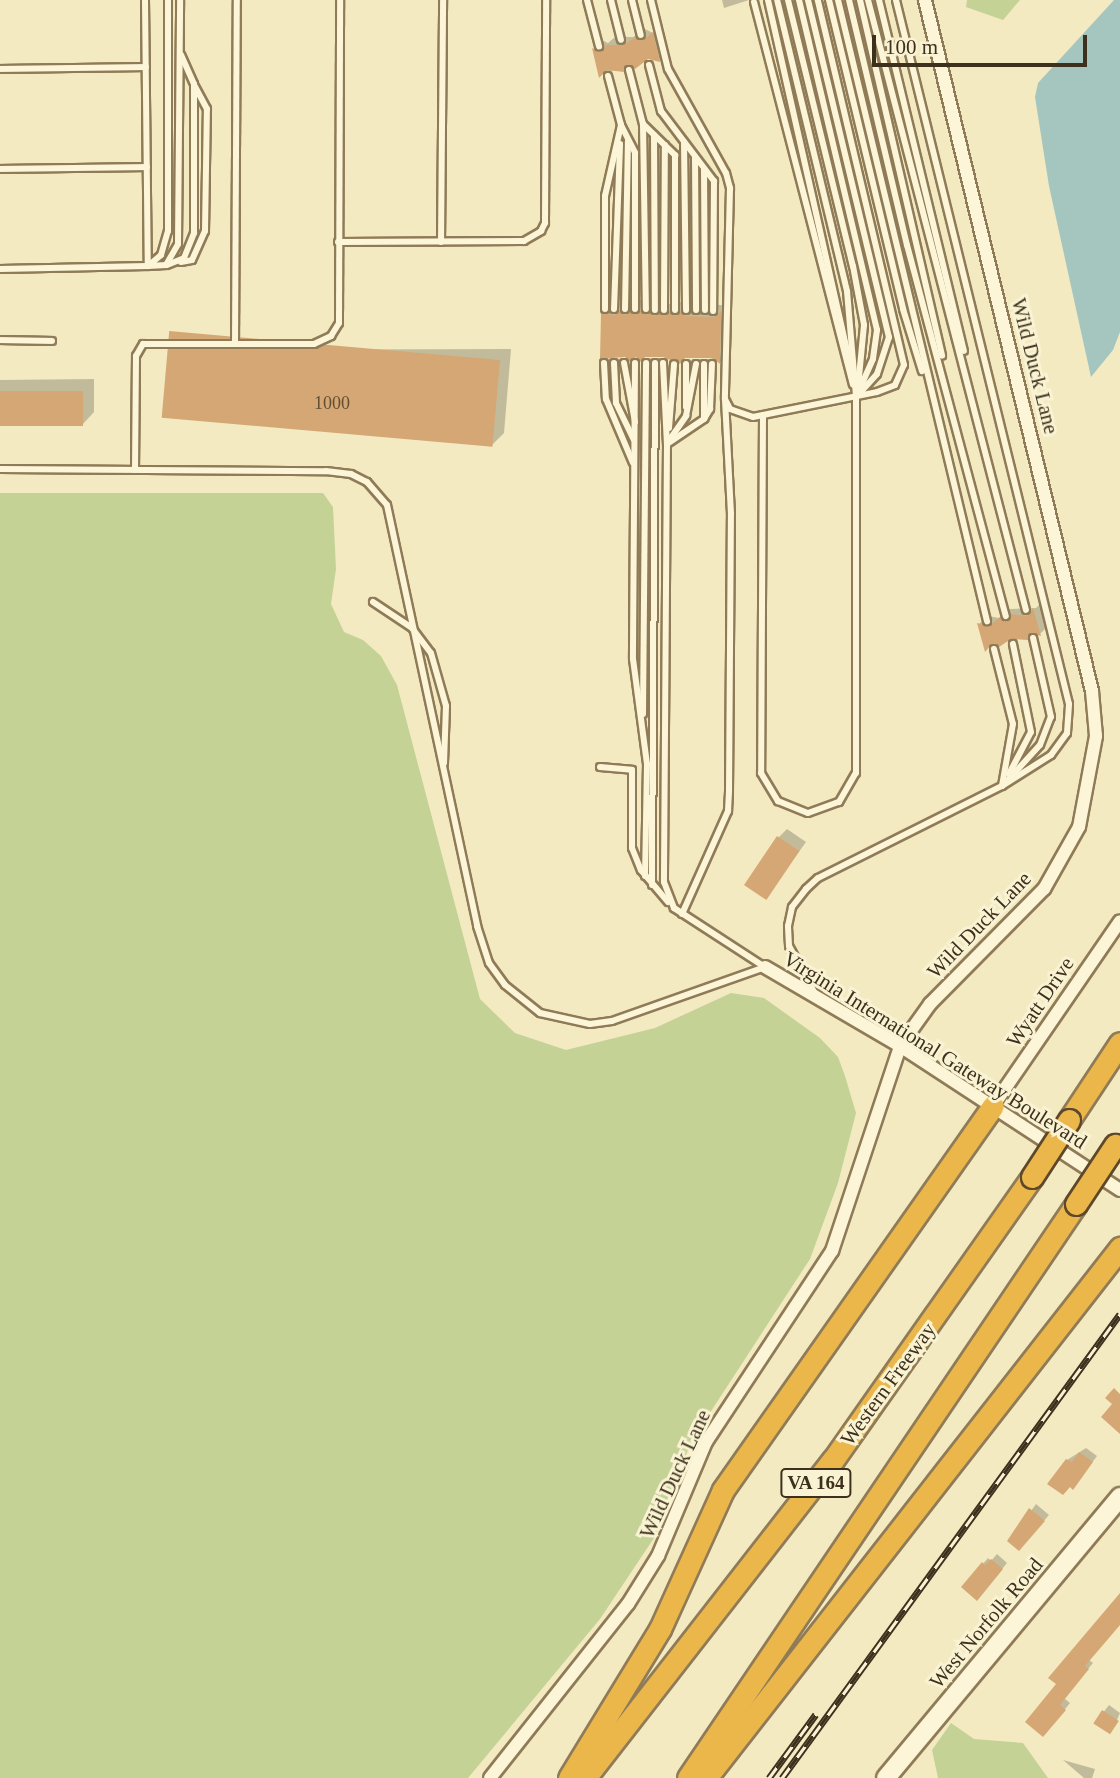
<!DOCTYPE html>
<html>
<head>
<meta charset="utf-8">
<style>
  body { margin:0 }
  #map { position:relative; width:1120px; height:1778px; overflow:hidden; background:#f3eac2; font-family:Georgia,serif }
  div>[style] { position:absolute }
  [style*='--x'] { left:calc(var(--x)*1px); top:calc(var(--y)*1px); width:calc(var(--w)*1px); rotate:calc(var(--a)*1deg) }
  .green>* { inset:0; background:#c4d295 }
  .water>* { inset:0; background:#a5c5bf }
  .shadow>* { inset:0; background:#0003 }
  .building>* { inset:0; background:#d5a774; transform-origin:0 0 }
  .roads { filter:drop-shadow(2px 0 #8f7b57) drop-shadow(-2px 0 #8f7b57) drop-shadow(0 2px #8f7b57) drop-shadow(0 -2px #8f7b57) }
  .lane>* { height:6px; margin:-3px; padding:0 3px; transform-origin:3px; border-radius:3px; background:#fcf5d7 }
  .street>* { height:12px; margin:-6px; padding:0 6px; transform-origin:6px; border-radius:6px; background:#fcf5d7 }
  .secondary>* { height:18px; margin:-9px; padding:0 9px; transform-origin:9px; border-radius:9px; background:#fcf5d7 }
  .highway>* { height:21px; margin:-10.5px; padding:0 10.5px; transform-origin:10.5px; border-radius:10.5px; background:#ebb74a }
  .rail>* { height:7px; margin-top:-3.5px; transform-origin:0; background:repeating-linear-gradient(90deg,#f9f3d3 0 13px,#3d301d 0 26px); box-sizing:border-box; border-block:2px solid #3d301d }
  .bridges { filter:drop-shadow(2px 0 #5d482b) drop-shadow(-2px 0 #5d482b) drop-shadow(0 2px #5d482b) drop-shadow(0 -2px #5d482b) }
  .highway-bridge>* { height:21px; margin:-10.5px; padding:0 10.5px; transform-origin:10.5px; border-radius:10.5px; background:#ebb74a }
  span { translate:-50% -50%; white-space:nowrap; text-align:center; line-height:1.15; -webkit-text-stroke:6px #f9f3d3; paint-order:stroke }
  .number-label { font-size:18px; color:#634e33 }
  .number-label span { -webkit-text-stroke-width:0 }
  .shield-label span { padding:2px 5px; background:#f9f3d3; border:2px solid; border-radius:5px; -webkit-text-stroke-width:0 }
  .shield-label { font-size:19px; color:#3d301d; font-weight:700 }
  .street-label { font-size:21px; color:#3d301d }
  .scale { position:absolute; left:872px; top:35px; width:215px; height:32px; box-sizing:border-box; border:4px solid #3d301d; border-top:0; padding-left:9px; font-size:21px; line-height:24px; white-space:nowrap; color:#3d301d; -webkit-text-stroke:5px #f9f3d3; paint-order:stroke }
</style>
</head>
<body>
<div id="map">
  <div class="green">
    <div style="clip-path:polygon(967px 0,1020px 0,1003px 20px,966px 7px)"></div>
    <div style="clip-path:polygon(0 493px,323px 493px,333px 507px,336px 569px,331px 604px,344px 632px,363px 640px,381px 656px,397px 685px,480px 999px,515px 1033px,566px 1050px,655px 1028px,731px 993px,764px 998px,820px 1038px,838px 1057px,845px 1076px,856px 1113px,838px 1183px,810px 1259px,691px 1442px,654px 1538px,600px 1619px,468px 1778px,0 1778px)"></div>
    <div style="clip-path:polygon(951px 1723px,974px 1739px,1023px 1743px,1048px 1778px,938px 1778px,932px 1750px)"></div>
  </div>
  <div class="water">
    <div style="clip-path:polygon(1114px 0,1120px 0,1120px 332px,1113px 350px,1091px 377px,1049px 186px,1035px 97px,1038px 83px)"></div>
  </div>
  <div class="shadow">
    <div style="clip-path:polygon(722px 0,749px 0,724px 8px)"></div>
    <div style="clip-path:polygon(661px 26px,668px 52px,660px 60px,648px 58px,600px 75px,594px 48px,602px 40px,608px 43px,615px 37px,633px 37px,645px 29px,653px 33px)"></div>
    <div style="clip-path:polygon(633px 299px,678px 305px,682px 300px,689px 305px,693px 301px,727px 306px,732px 301px,731px 351px,720px 362px,603px 314px,614px 302px,628px 304px)"></div>
    <div style="clip-path:polygon(511px 349px,504px 433px,492px 445px,170px 361px,182px 350px)"></div>
    <div style="clip-path:polygon(94px 379px,94px 412px,83px 424px,0 424px,0 380px)"></div>
    <div style="clip-path:polygon(1042px 602px,1048px 626px,1040px 634px,1033px 632px,1027px 638px,979px 624px,988px 616px,999px 618px,1010px 609px,1036px 608px)"></div>
    <div style="clip-path:polygon(787px 829px,806px 842px,766px 898px,779px 837px)"></div>
    <div style="clip-path:polygon(1086px 1448px,1097px 1456px,1073px 1488px,1067px 1460px)"></div>
    <div style="clip-path:polygon(1036px 1504px,1049px 1515px,1024px 1544px,1009px 1541px)"></div>
    <div style="clip-path:polygon(997px 1554px,1007px 1563px,982px 1594px,963px 1587px,988px 1558px,991px 1561px)"></div>
    <div style="clip-path:polygon(1120px 1595px,1120px 1623px,1089px 1660px,1093px 1663px,1064px 1698px,1070px 1703px,1049px 1729px,1058px 1684px,1051px 1678px)"></div>
    <div style="clip-path:polygon(1109px 1705px,1120px 1713px,1114px 1727px,1095px 1723px)"></div>
    <div style="clip-path:polygon(1063px 1760px,1095px 1769px,1092px 1778px,1084px 1778px)"></div>
  </div>
  <div class="building">
    <div style="clip-path:polygon(653px 32px,660px 62px,648px 59px,635px 69px,627px 65px,624px 72px,607px 70px,599px 78px,592px 48px,600px 52px,605px 45px,623px 45px,636px 37px,643px 40px)"></div>
    <div style="clip-path:polygon(620px 310px,624px 315px,640px 310px,654px 316px,669px 311px,676px 316px,681px 311px,685px 316px,714px 317px,721px 311px,720px 364px,713px 358px,685px 358px,680px 364px,663px 357px,645px 357px,640px 362px,636px 357px,630px 362px,625px 357px,600px 359px,601px 313px,614px 315px)"></div>
    <div style="left:500px;top:360px;width:87px;height:332px;rotate:95deg"></div>
    <div style="left:0;top:391px;width:83px;height:35px"></div>
    <div style="clip-path:polygon(1033px 608px,1041px 636px,1031px 633px,1028px 640px,1011px 639px,999px 647px,992px 644px,985px 652px,977px 623px,989px 626px,1000px 617px,1008px 621px,1011px 614px,1027px 616px)"></div>
    <div style="left:777px;top:836px;width:27px;height:59px;rotate:34deg"></div>
    <div style="clip-path:polygon(1114px 1388px,1120px 1394px,1120px 1434px,1101px 1417px,1112px 1404px,1105px 1398px)"></div>
    <div style="clip-path:polygon(1079px 1452px,1093px 1462px,1073px 1490px,1070px 1487px,1063px 1495px,1047px 1484px,1066px 1459px,1072px 1462px)"></div>
    <div style="clip-path:polygon(1029px 1508px,1045px 1521px,1019px 1551px,1007px 1541px)"></div>
    <div style="clip-path:polygon(991px 1559px,1003px 1569px,977px 1601px,961px 1587px,982px 1562px,985px 1565px)"></div>
    <div style="clip-path:polygon(1120px 1593px,1120px 1625px,1085px 1666px,1089px 1669px,1060px 1705px,1066px 1710px,1043px 1737px,1025px 1722px,1056px 1684px,1048px 1678px)"></div>
    <div style="left:1102px;top:1710px;width:20px;height:16px;rotate:33deg"></div>
  </div>
  <div class="roads">
    <div class="lane">
      <div style="--x:145;--y:0;--w:266;--a:89.4"></div>
      <div style="--x:148;--y:266;--w:18;--a:-3"></div>
      <div style="--x:166;--y:265;--w:24;--a:-60"></div>
      <div style="--x:178;--y:244;--w:244;--a:-89.5"></div>
      <div style="--x:587;--y:0;--w:48;--a:75.4"></div>
      <div style="--x:611;--y:0;--w:41;--a:76"></div>
      <div style="--x:632;--y:0;--w:36;--a:76"></div>
      <div style="--x:651;--y:0;--w:71;--a:76.2"></div>
      <div style="--x:668;--y:69;--w:119;--a:60.9"></div>
      <div style="--x:726;--y:173;--w:16;--a:75"></div>
      <div style="--x:730;--y:188;--w:211;--a:91.4"></div>
      <div style="--x:725;--y:399;--w:11;--a:63"></div>
      <div style="--x:730;--y:409;--w:24;--a:19"></div>
      <div style="--x:753;--y:417;--w:126;--a:-11.4"></div>
      <div style="--x:877;--y:392;--w:19;--a:-21"></div>
      <div style="--x:895;--y:385;--w:22;--a:-66"></div>
      <div style="--x:904;--y:365;--w:375;--a:-103.3"></div>
      <div style="--x:768;--y:0;--w:372;--a:77.3"></div>
      <div style="--x:788;--y:0;--w:274;--a:76.3"></div>
      <div style="--x:853;--y:266;--w:60;--a:79.4"></div>
      <div style="--x:864;--y:325;--w:62;--a:95.5"></div>
      <div style="--x:799;--y:0;--w:339;--a:76.7"></div>
      <div style="--x:877;--y:330;--w:29;--a:98"></div>
      <div style="--x:873;--y:359;--w:35;--a:114"></div>
      <div style="--x:808;--y:0;--w:347;--a:76.5"></div>
      <div style="--x:889;--y:337;--w:39;--a:108"></div>
      <div style="--x:877;--y:374;--w:28;--a:132"></div>
      <div style="--x:829;--y:0;--w:318;--a:76.5"></div>
      <div style="--x:903;--y:309;--w:65;--a:73"></div>
      <div style="--x:838;--y:0;--w:639;--a:76.51"></div>
      <div style="--x:849;--y:0;--w:252;--a:76.7"></div>
      <div style="--x:907;--y:245;--w:384;--a:75.1"></div>
      <div style="--x:860;--y:0;--w:365;--a:77"></div>
      <div style="--x:868;--y:0;--w:630;--a:75.48"></div>
      <div style="--x:879;--y:0;--w:361;--a:76.4"></div>
      <div style="--x:754;--y:2;--w:395;--a:75.5"></div>
      <div style="--x:649;--y:65;--w:48;--a:75.4"></div>
      <div style="--x:661;--y:111;--w:88;--a:52.9"></div>
      <div style="--x:714;--y:181;--w:130;--a:90.4"></div>
      <div style="--x:0;--y:69;--w:146;--a:-0.8"></div>
      <div style="--x:629;--y:70;--w:56;--a:75.5"></div>
      <div style="--x:643;--y:124;--w:185;--a:89.1"></div>
      <div style="--x:608;--y:76;--w:51;--a:75.1"></div>
      <div style="--x:621;--y:125;--w:31;--a:63"></div>
      <div style="--x:635;--y:153;--w:156;--a:90"></div>
      <div style="--x:643;--y:124;--w:45;--a:44.1"></div>
      <div style="--x:675;--y:155;--w:155;--a:90"></div>
      <div style="--x:654;--y:135;--w:175;--a:89.7"></div>
      <div style="--x:684;--y:142;--w:168;--a:89.3"></div>
      <div style="--x:695;--y:157;--w:153;--a:89.6"></div>
      <div style="--x:0;--y:169;--w:147;--a:-0.8"></div>
      <div style="--x:704;--y:170;--w:140;--a:89.6"></div>
      <div style="--x:338;--y:242;--w:186;--a:-0.3"></div>
      <div style="--x:524;--y:241;--w:20;--a:-30"></div>
      <div style="--x:541;--y:231;--w:9;--a:-63"></div>
      <div style="--x:545;--y:223;--w:223;--a:-89.7"></div>
      <div style="--x:441;--y:242;--w:242;--a:-89.5"></div>
      <div style="--x:181;--y:262;--w:11;--a:-10"></div>
      <div style="--x:192;--y:260;--w:32;--a:-66"></div>
      <div style="--x:205;--y:231;--w:122;--a:-89.1"></div>
      <div style="--x:207;--y:109;--w:26;--a:-118"></div>
      <div style="--x:167;--y:265;--w:18;--a:-22"></div>
      <div style="--x:184;--y:258;--w:27;--a:-68"></div>
      <div style="--x:194;--y:233;--w:149;--a:-90"></div>
      <div style="--x:194;--y:84;--w:32;--a:-114"></div>
      <div style="--x:0;--y:269;--w:148;--a:-1.2"></div>
      <div style="--x:148;--y:266;--w:17;--a:-40"></div>
      <div style="--x:161;--y:255;--w:25;--a:-74"></div>
      <div style="--x:168;--y:231;--w:231;--a:-90"></div>
      <div style="--x:605;--y:309;--w:113;--a:-90"></div>
      <div style="--x:605;--y:196;--w:73;--a:-77.3"></div>
      <div style="--x:614;--y:309;--w:165;--a:-87.9"></div>
      <div style="--x:625;--y:309;--w:168;--a:-89"></div>
      <div style="--x:664;--y:310;--w:165;--a:-89.7"></div>
      <div style="--x:0;--y:340;--w:52;--a:1.1"></div>
      <div style="--x:235;--y:344;--w:344;--a:-89.7"></div>
      <div style="--x:604;--y:363;--w:36;--a:87"></div>
      <div style="--x:606;--y:399;--w:69;--a:67.1"></div>
      <div style="--x:614;--y:363;--w:40;--a:87.1"></div>
      <div style="--x:616;--y:403;--w:41;--a:64.1"></div>
      <div style="--x:624;--y:363;--w:60;--a:79.4"></div>
      <div style="--x:635;--y:363;--w:296;--a:90.4"></div>
      <div style="--x:633;--y:659;--w:106;--a:82.4"></div>
      <div style="--x:647;--y:764;--w:112;--a:91"></div>
      <div style="--x:663;--y:363;--w:81;--a:87.2"></div>
      <div style="--x:667;--y:444;--w:438;--a:90.4"></div>
      <div style="--x:664;--y:882;--w:28;--a:69"></div>
      <div style="--x:674;--y:908;--w:108;--a:33"></div>
      <div style="--x:686;--y:364;--w:43;--a:90"></div>
      <div style="--x:763;--y:415;--w:358;--a:90.3"></div>
      <div style="--x:761;--y:773;--w:33;--a:59"></div>
      <div style="--x:778;--y:801;--w:32;--a:22"></div>
      <div style="--x:808;--y:813;--w:33;--a:-20"></div>
      <div style="--x:839;--y:802;--w:34;--a:-60"></div>
      <div style="--x:856;--y:773;--w:377;--a:-90"></div>
      <div style="--x:856;--y:396;--w:105;--a:-94.9"></div>
      <div style="--x:847;--y:291;--w:299;--a:-103.5"></div>
      <div style="--x:704;--y:418;--w:54;--a:-90"></div>
      <div style="--x:669;--y:428;--w:64;--a:-85.5"></div>
      <div style="--x:668;--y:442;--w:32;--a:-55"></div>
      <div style="--x:686;--y:416;--w:53;--a:-79.1"></div>
      <div style="--x:667;--y:444;--w:45;--a:-34"></div>
      <div style="--x:704;--y:419;--w:12;--a:-59"></div>
      <div style="--x:710;--y:409;--w:45;--a:-87.5"></div>
      <div style="--x:0;--y:469;--w:326;--a:0.4"></div>
      <div style="--x:326;--y:471;--w:25;--a:7"></div>
      <div style="--x:351;--y:474;--w:18;--a:27"></div>
      <div style="--x:367;--y:482;--w:30;--a:49"></div>
      <div style="--x:387;--y:505;--w:431;--a:77.9"></div>
      <div style="--x:477;--y:926;--w:39;--a:72"></div>
      <div style="--x:489;--y:963;--w:27;--a:54"></div>
      <div style="--x:505;--y:985;--w:45;--a:38.7"></div>
      <div style="--x:540;--y:1013;--w:51;--a:12.4"></div>
      <div style="--x:590;--y:1024;--w:22;--a:-8"></div>
      <div style="--x:612;--y:1021;--w:162;--a:-19.4"></div>
      <div style="--x:135;--y:470;--w:114;--a:-89.5"></div>
      <div style="--x:136;--y:356;--w:14;--a:-60"></div>
      <div style="--x:143;--y:344;--w:171;--a:0"></div>
      <div style="--x:314;--y:344;--w:19;--a:-25"></div>
      <div style="--x:331;--y:336;--w:15;--a:-58"></div>
      <div style="--x:339;--y:323;--w:323;--a:-89.8"></div>
      <div style="--x:373;--y:602;--w:47;--a:33.7"></div>
      <div style="--x:412;--y:628;--w:31;--a:53"></div>
      <div style="--x:431;--y:653;--w:55;--a:74.2"></div>
      <div style="--x:446;--y:706;--w:57;--a:92"></div>
      <div style="--x:994;--y:649;--w:77;--a:75.8"></div>
      <div style="--x:1013;--y:724;--w:63;--a:100.1"></div>
      <div style="--x:643;--y:714;--w:351;--a:-89.5"></div>
      <div style="--x:600;--y:767;--w:32;--a:5"></div>
      <div style="--x:632;--y:770;--w:78;--a:90"></div>
      <div style="--x:632;--y:848;--w:24;--a:68"></div>
      <div style="--x:641;--y:870;--w:42;--a:49.8"></div>
      <div style="--x:1009;--y:774;--w:47;--a:-62.4"></div>
      <div style="--x:1031;--y:732;--w:90;--a:-101.6"></div>
      <div style="--x:1008;--y:780;--w:47;--a:-47.6"></div>
      <div style="--x:1040;--y:745;--w:30;--a:-69"></div>
      <div style="--x:1051;--y:717;--w:81;--a:-102.8"></div>
      <div style="--x:652;--y:885;--w:522;--a:-89.67"></div>
      <div style="--x:682;--y:914;--w:113;--a:-65.9"></div>
      <div style="--x:728;--y:811;--w:20;--a:-87"></div>
      <div style="--x:729;--y:791;--w:277;--a:-89.6"></div>
      <div style="--x:731;--y:514;--w:113;--a:-93"></div>
      <div style="--x:814;--y:992;--w:52;--a:-118.5"></div>
      <div style="--x:789;--y:946;--w:20;--a:-93"></div>
      <div style="--x:788;--y:926;--w:19;--a:-78"></div>
      <div style="--x:792;--y:907;--w:23;--a:-52"></div>
      <div style="--x:806;--y:889;--w:16;--a:-43"></div>
      <div style="--x:818;--y:878;--w:206;--a:-26.6"></div>
      <div style="--x:1002;--y:786;--w:58;--a:-32.3"></div>
      <div style="--x:1051;--y:755;--w:27;--a:-54"></div>
      <div style="--x:1067;--y:733;--w:14;--a:-86"></div>
      <div style="--x:1068;--y:719;--w:15;--a:-86"></div>
      <div style="--x:1069;--y:704;--w:725;--a:-103.81"></div>
    </div>
    <div class="street">
      <div style="--x:765;--y:967;--w:156;--a:30.3"></div>
      <div style="--x:900;--y:1046;--w:263;--a:33.2"></div>
      <div style="--x:993;--y:1106;--w:224;--a:-55.5"></div>
      <div style="--x:490;--y:1778;--w:222;--a:-51.6"></div>
      <div style="--x:628;--y:1604;--w:57;--a:-58"></div>
      <div style="--x:658;--y:1556;--w:124;--a:-67.2"></div>
      <div style="--x:706;--y:1442;--w:229;--a:-56.6"></div>
      <div style="--x:832;--y:1251;--w:216;--a:-71.6"></div>
      <div style="--x:900;--y:1046;--w:52;--a:-54.5"></div>
      <div style="--x:930;--y:1004;--w:162;--a:-45.3"></div>
      <div style="--x:1044;--y:889;--w:71;--a:-60.6"></div>
      <div style="--x:1079;--y:827;--w:93;--a:-79.4"></div>
      <div style="--x:1096;--y:736;--w:45;--a:-95.1"></div>
      <div style="--x:1092;--y:691;--w:711;--a:-103.59"></div>
    </div>
    <div class="secondary">
      <div style="--x:886;--y:1778;--w:366;--a:-50.2"></div>
    </div>
    <div class="highway">
      <div style="--x:1069;--y:1120;--w:92;--a:-56.5"></div>
      <div style="--x:569;--y:1778;--w:175;--a:-58.6"></div>
      <div style="--x:660;--y:1629;--w:153;--a:-65.6"></div>
      <div style="--x:723;--y:1490;--w:469;--a:-54.9"></div>
      <div style="--x:585;--y:1778;--w:403;--a:-52.1"></div>
      <div style="--x:833;--y:1460;--w:346;--a:-54.9"></div>
      <div style="--x:688;--y:1778;--w:693;--a:-55.94"></div>
      <div style="--x:706;--y:1778;--w:673;--a:-52.01"></div>
    </div>
  </div>
  <div class="rail">
    <div style="--x:769;--y:1778;--w:79;--a:-53.7"></div>
    <div style="--x:782;--y:1778;--w:574;--a:-53.93"></div>
  </div>
  <div class="bridges">
    <div class="highway-bridge">
      <div style="--x:1032;--y:1177;--w:68;--a:-57"></div>
      <div style="--x:1076;--y:1204;--w:71;--a:-56.5"></div>
    </div>
  </div>
  <div class="number-label">
    <span style="left:332px;top:403px">1000</span>
  </div>
  <div class="shield-label">
    <span style="left:816px;top:1483px">VA 164</span>
  </div>
  <div class="street-label">
    <span style="left:1035px;top:366px;rotate:76deg">Wild Duck Lane</span>
    <span style="left:979px;top:925px;rotate:-46deg">Wild Duck Lane</span>
    <span style="left:1040px;top:1002px;rotate:-56deg">Wyatt Drive</span>
    <span style="left:935px;top:1050px;rotate:32deg">Virginia International Gateway Boulevard</span>
    <span style="left:888px;top:1384px;rotate:-54deg">Western Freeway</span>
    <span style="left:675px;top:1474px;rotate:-65deg">Wild Duck Lane</span>
    <span style="left:986px;top:1623px;rotate:-50deg">West Norfolk Road</span>
  </div>
  <div class="scale">100 m</div>
</div>
</body>
</html>
